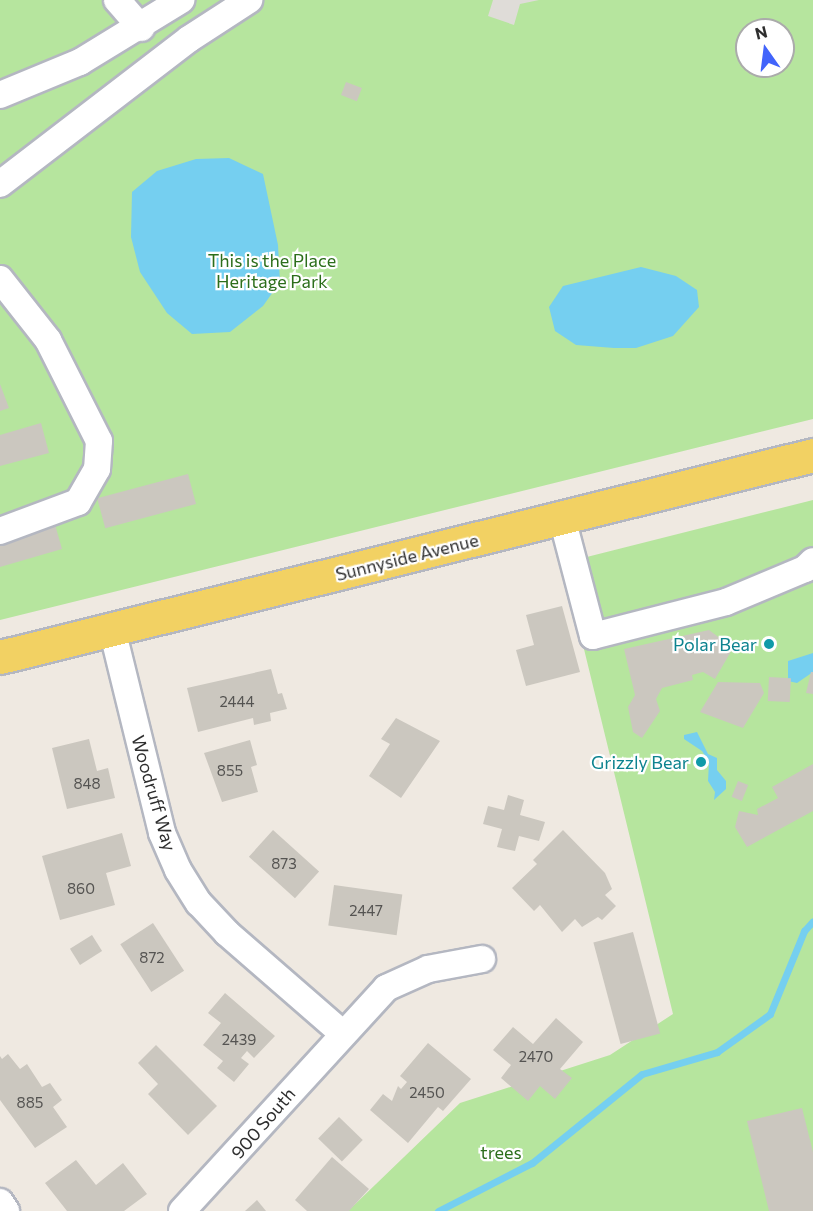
<!DOCTYPE html>
<html>
<head>
<meta charset="utf-8">
<style>
  body { margin:0 }
  #map { position:relative; width:813px; height:1211px; overflow:hidden; background:#efe9e1; font-family:Commissioner,sans-serif }
  div>[style] { position:absolute }
  [style*='--x'] { left:calc(var(--x)*1px); top:calc(var(--y)*1px); width:calc(var(--w)*1px); rotate:calc(var(--a)*1deg) }
  .green>* { inset:0; background:#b6e59e }
  .plaza>* { inset:0; background:#dfdcd8 }
  .water>* { inset:0; background:#75cff0 }
  .stream>* { height:7px; margin:-3.5px; padding:0 3.5px; transform-origin:3.5px; border-radius:3.5px; background:#75cff0 }
  .building>* { inset:0; background:#cbc7bf; transform-origin:0 0 }
  .roads { filter:drop-shadow(2px 0 #b4b7c1) drop-shadow(-2px 0 #b4b7c1) drop-shadow(0 2px #b4b7c1) drop-shadow(0 -2px #b4b7c1) }
  .minor>* { height:26px; margin:-13px; padding:0 13px; transform-origin:13px; border-radius:13px; background:#fff }
  .major>* { height:33px; margin:-16.5px; padding:0 16.5px; transform-origin:16.5px; border-radius:16.5px; background:#f2d163 }
  .dots>* { width:16px; height:16px; translate:-50% -50%; box-sizing:border-box; border:3px solid #fff; border-radius:50% }
  span { translate:-50% -50%; white-space:nowrap; text-align:center; line-height:1.15; -webkit-text-stroke:4.5px #fff; paint-order:stroke }
  .number-label { font-size:15px; color:#555452 }
  .number-label span { -webkit-text-stroke-width:0 }
  .park-label { font-size:18px; color:#2c6e1b }
  .street-label { font-size:18px; color:#2e2e2e }
  .culture-label { font-size:18px; color:#0d838f }
  .right { translate:-100% -50%; text-align:right }
  .north { position:absolute; left:735px; top:18px; width:60px; height:60px; box-sizing:border-box; background:#fff; border:2px solid #ababab; border-radius:50%; rotate:346deg; font-size:16px; font-weight:700; line-height:24px; text-align:center; color:#2e2e2e }
  .north::after { content:''; display:block; margin:auto; width:21px; height:27px; background:#4264fb; clip-path:polygon(50% 0,100% 100%,50% 72%,0 100%) }
</style>
</head>
<body>
<div id="map">
  <div class="green">
    <div style="clip-path:polygon(evenodd,0 0,813px 0,813px 419px,0 620px,0 0,747px 30px,783px 30px,783px 66px,747px 66px,747px 30px)"></div>
    <div style="clip-path:polygon(813px 500px,813px 1211px,348px 1211px,460px 1103px,610px 1055px,673px 1014px,563px 563px)"></div>
  </div>
  <div class="plaza">
    <div style="clip-path:polygon(493px 0,539px 0,520px 4px,514px 25px,488px 16px)"></div>
  </div>
  <div class="water">
    <div style="clip-path:polygon(229px 158px,263px 174px,278px 245px,280px 282px,263px 306px,230px 332px,192px 334px,167px 313px,140px 272px,131px 237px,132px 192px,157px 171px,196px 159px)"></div>
    <div style="clip-path:polygon(641px 267px,676px 276px,697px 290px,699px 307px,673px 336px,636px 348px,614px 348px,576px 345px,555px 331px,549px 307px,563px 286px)"></div>
    <div style="clip-path:polygon(813px 653px,813px 672px,797px 683px,788px 681px,788px 661px)"></div>
    <div style="clip-path:polygon(697px 732px,708px 754px,717px 758px,717px 770px,726px 781px,726px 789px,714px 800px,715px 792px,708px 781px,709px 762px,702px 751px,684px 739px,684px 735px)"></div>
  </div>
  <div class="stream">
    <div style="--x:438;--y:1211;--w:106;--a:-27.1"></div>
    <div style="--x:532;--y:1163;--w:141;--a:-39"></div>
    <div style="--x:642;--y:1074;--w:78;--a:-16.3"></div>
    <div style="--x:717;--y:1052;--w:65;--a:-35.6"></div>
    <div style="--x:770;--y:1014;--w:90;--a:-67.7"></div>
    <div style="--x:804;--y:931;--w:13;--a:-48"></div>
  </div>
  <div class="building">
    <div style="left:346px;top:82px;width:17px;height:14px;rotate:21deg"></div>
    <div style="clip-path:polygon(0 384px,9px 408px,0 411px)"></div>
    <div style="clip-path:polygon(41px 423px,49px 453px,0 466px,0 435px)"></div>
    <div style="left:188px;top:474px;width:31px;height:94px;rotate:75deg"></div>
    <div style="clip-path:polygon(54px 521px,62px 549px,0 567px,0 537px)"></div>
    <div style="clip-path:polygon(562px 606px,580px 672px,526px 686px,516px 650px,534px 645px,526px 615px)"></div>
    <div style="clip-path:polygon(709px 630px,733px 648px,715px 679px,703px 672px,692px 675px,693px 680px,662px 688px,656px 699px,660px 711px,642px 738px,633px 732px,628px 707px,635px 695px,624px 649px)"></div>
    <div style="clip-path:polygon(271px 669px,278px 694px,282px 693px,287px 709px,270px 713px,271px 721px,254px 725px,253px 718px,198px 732px,187px 688px)"></div>
    <div style="clip-path:polygon(811px 672px,813px 672px,813px 694px,806px 693px)"></div>
    <div style="left:769px;top:677px;width:22px;height:24px;rotate:3deg"></div>
    <div style="clip-path:polygon(718px 682px,760px 683px,764px 693px,743px 728px,700px 712px)"></div>
    <div style="clip-path:polygon(396px 718px,440px 741px,401px 798px,369px 776px,390px 744px,381px 739px)"></div>
    <div style="clip-path:polygon(89px 739px,97px 771px,108px 768px,115px 798px,67px 809px,52px 748px)"></div>
    <div style="clip-path:polygon(250px 740px,257px 765px,251px 767px,258px 792px,222px 802px,204px 753px)"></div>
    <div style="clip-path:polygon(813px 764px,813px 811px,747px 847px,735px 827px,739px 811px,758px 815px,757px 809px,778px 798px,772px 787px)"></div>
    <div style="left:738px;top:781px;width:11px;height:17px;rotate:22deg"></div>
    <div style="clip-path:polygon(508px 795px,524px 800px,520px 815px,545px 822px,539px 841px,519px 836px,515px 851px,497px 847px,502px 829px,483px 824px,488px 806px,504px 810px)"></div>
    <div style="left:273px;top:830px;width:62px;height:36px;rotate:42deg"></div>
    <div style="clip-path:polygon(563px 830px,605px 873px,612px 889px,605px 895px,616px 906px,602px 920px,598px 917px,582px 927px,575px 919px,562px 932px,540px 905px,534px 911px,512px 888px,537px 864px,533px 860px)"></div>
    <div style="clip-path:polygon(122px 833px,131px 866px,106px 873px,115px 905px,60px 920px,42px 856px)"></div>
    <div style="left:334px;top:885px;width:69px;height:41px;rotate:8deg"></div>
    <div style="left:153px;top:923px;width:57px;height:39px;rotate:57deg"></div>
    <div style="left:633px;top:932px;width:105px;height:41px;rotate:75deg"></div>
    <div style="left:92px;top:935px;width:19px;height:26px;rotate:58deg"></div>
    <div style="clip-path:polygon(225px 993px,275px 1036px,254px 1058px,247px 1051px,241px 1058px,249px 1064px,234px 1082px,217px 1068px,223px 1061px,203px 1045px,221px 1023px,208px 1013px)"></div>
    <div style="clip-path:polygon(556px 1018px,583px 1042px,560px 1069px,572px 1078px,555px 1099px,540px 1086px,528px 1101px,501px 1078px,511px 1065px,493px 1050px,513px 1027px,533px 1044px)"></div>
    <div style="clip-path:polygon(428px 1043px,471px 1079px,443px 1111px,438px 1107px,408px 1143px,370px 1110px,383px 1094px,392px 1101px,398px 1086px,401px 1089px,407px 1082px,400px 1076px)"></div>
    <div style="clip-path:polygon(156px 1045px,217px 1106px,188px 1135px,148px 1094px,158px 1084px,138px 1063px)"></div>
    <div style="clip-path:polygon(8px 1054px,20px 1069px,27px 1064px,42px 1087px,50px 1083px,62px 1100px,53px 1107px,67px 1127px,35px 1148px,0 1100px,0 1056px,2px 1059px)"></div>
    <div style="clip-path:polygon(802px 1108px,813px 1152px,813px 1211px,769px 1211px,747px 1121px)"></div>
    <div style="left:339px;top:1117px;width:33px;height:30px;rotate:44deg"></div>
    <div style="clip-path:polygon(332px 1157px,369px 1189px,349px 1211px,307px 1211px,295px 1200px)"></div>
    <div style="clip-path:polygon(76px 1160px,96px 1185px,123px 1163px,147px 1194px,124px 1211px,67px 1211px,45px 1183px)"></div>
    <div style="clip-path:polygon(257px 1200px,266px 1211px,245px 1211px)"></div>
  </div>
  <div class="roads">
    <div class="minor">
      <div style="--x:117;--y:0;--w:37;--a:49"></div>
      <div style="--x:0;--y:95;--w:87;--a:-22.4"></div>
      <div style="--x:80;--y:62;--w:119;--a:-31.5"></div>
      <div style="--x:0;--y:184;--w:238;--a:-37.5"></div>
      <div style="--x:189;--y:39;--w:72;--a:-33"></div>
      <div style="--x:0;--y:279;--w:78;--a:51.8"></div>
      <div style="--x:48;--y:340;--w:113;--a:63.2"></div>
      <div style="--x:99;--y:441;--w:28;--a:94"></div>
      <div style="--x:97;--y:469;--w:38;--a:120"></div>
      <div style="--x:78;--y:502;--w:83;--a:159.6"></div>
      <div style="--x:562;--y:518;--w:122;--a:75.3"></div>
      <div style="--x:593;--y:636;--w:137;--a:-14.3"></div>
      <div style="--x:726;--y:602;--w:86;--a:-22.7"></div>
      <div style="--x:805;--y:569;--w:11;--a:-45"></div>
      <div style="--x:112;--y:629;--w:210;--a:76.2"></div>
      <div style="--x:162;--y:833;--w:40;--a:66.6"></div>
      <div style="--x:178;--y:870;--w:39;--a:58"></div>
      <div style="--x:199;--y:903;--w:41;--a:47"></div>
      <div style="--x:227;--y:933;--w:152;--a:41"></div>
      <div style="--x:0;--y:1202;--w:11;--a:56"></div>
      <div style="--x:182;--y:1211;--w:302;--a:-47.5"></div>
      <div style="--x:386;--y:988;--w:46;--a:-24.3"></div>
      <div style="--x:428;--y:969;--w:55;--a:-10.5"></div>
    </div>
    <div class="major">
      <div style="--x:0;--y:657;--w:838;--a:-13.95"></div>
    </div>
  </div>
  <div class="dots">
    <div style="left:769px;top:644px;background:#0f9aa8"></div>
    <div style="left:701px;top:762px;background:#0f9aa8"></div>
  </div>
  <div class="number-label">
    <span style="left:237px;top:702px">2444</span>
    <span style="left:230px;top:771px">855</span>
    <span style="left:87px;top:784px">848</span>
    <span style="left:284px;top:864px">873</span>
    <span style="left:81px;top:889px">860</span>
    <span style="left:366px;top:911px">2447</span>
    <span style="left:152px;top:958px">872</span>
    <span style="left:239px;top:1040px">2439</span>
    <span style="left:536px;top:1057px">2470</span>
    <span style="left:427px;top:1093px">2450</span>
    <span style="left:30px;top:1103px">885</span>
  </div>
  <div class="park-label">
    <span style="left:272px;top:271px">This is the Place<br>Heritage Park</span>
    <span style="left:501px;top:1152px">trees</span>
  </div>
  <div class="street-label">
    <span style="left:407px;top:557px;rotate:-14deg">Sunnyside Avenue</span>
    <span style="left:154px;top:793px;rotate:74deg">Woodruff Way</span>
    <span style="left:263px;top:1123px;rotate:-49deg">900 South</span>
  </div>
  <div class="culture-label">
    <span class="right" style="left:757px;top:644px">Polar Bear</span>
    <span class="right" style="left:689px;top:762px">Grizzly Bear</span>
  </div>
  <div class="north">N</div>
</div>
</body>
</html>
